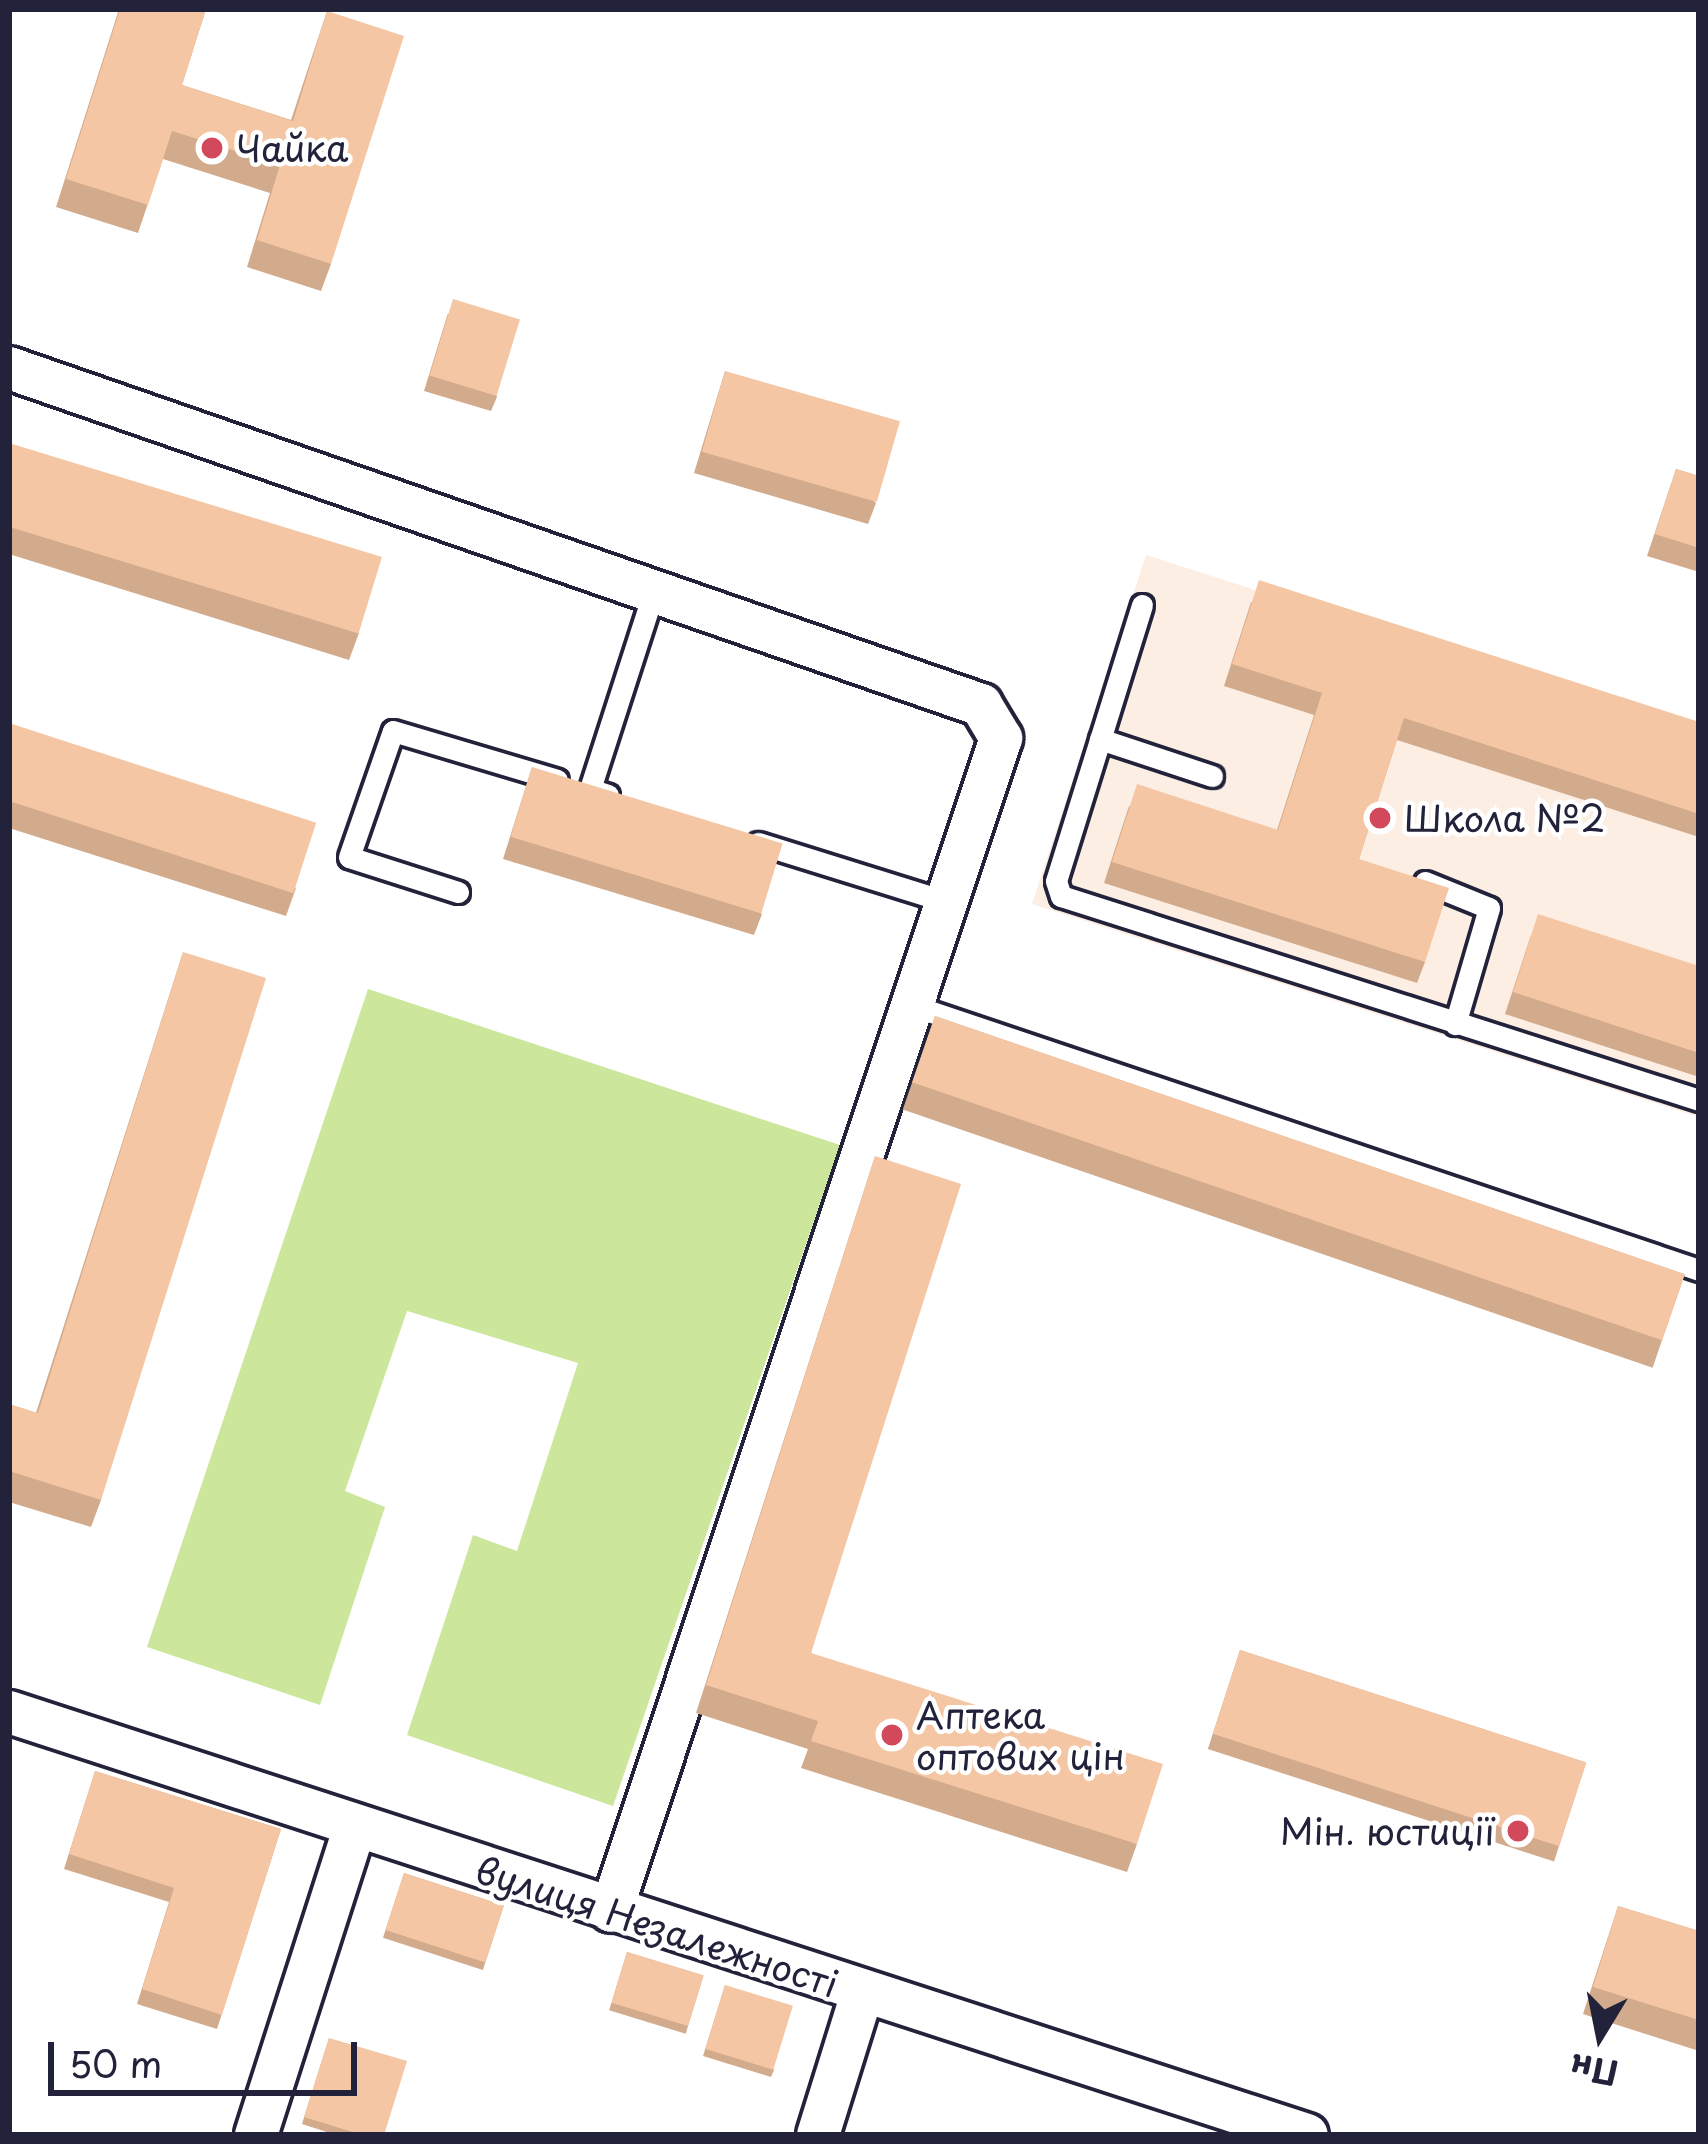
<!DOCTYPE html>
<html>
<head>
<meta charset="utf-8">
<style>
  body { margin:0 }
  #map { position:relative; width:1708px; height:2144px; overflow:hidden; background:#fff; font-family:"Playpen Sans",sans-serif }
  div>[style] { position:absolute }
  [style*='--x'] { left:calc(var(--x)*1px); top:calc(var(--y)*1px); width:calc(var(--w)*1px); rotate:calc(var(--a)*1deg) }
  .built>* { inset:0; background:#fceee3 }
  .green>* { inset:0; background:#cce69c }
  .roads { filter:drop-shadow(3px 0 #22223b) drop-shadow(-3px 0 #22223b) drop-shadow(0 3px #22223b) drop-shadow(0 -3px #22223b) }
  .service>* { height:21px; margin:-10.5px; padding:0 10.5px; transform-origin:10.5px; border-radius:10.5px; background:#fff }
  .minor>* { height:42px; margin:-21px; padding:0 21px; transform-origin:21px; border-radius:21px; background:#fff }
  .wall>* { inset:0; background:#d2aa8c; transform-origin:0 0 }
  .building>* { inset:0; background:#f4c6a3; transform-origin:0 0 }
  .dots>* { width:33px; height:33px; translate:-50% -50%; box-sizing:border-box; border:6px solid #fff; border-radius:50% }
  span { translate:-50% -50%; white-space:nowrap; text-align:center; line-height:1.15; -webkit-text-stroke:9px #fff; paint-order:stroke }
  .poi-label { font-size:36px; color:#22223b }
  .left { translate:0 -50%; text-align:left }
  .right { translate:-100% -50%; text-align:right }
  .street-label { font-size:36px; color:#22223b }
  .frame { position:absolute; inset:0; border:12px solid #22223b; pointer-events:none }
  .north { position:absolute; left:1540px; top:1976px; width:120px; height:120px; -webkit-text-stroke:9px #fff; paint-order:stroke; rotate:190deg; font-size:33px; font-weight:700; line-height:48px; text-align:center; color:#22223b }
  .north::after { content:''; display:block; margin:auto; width:42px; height:54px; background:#22223b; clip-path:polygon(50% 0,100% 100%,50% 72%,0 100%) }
  .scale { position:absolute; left:48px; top:2042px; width:309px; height:54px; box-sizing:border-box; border:6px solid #22223b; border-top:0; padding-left:15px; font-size:36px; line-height:42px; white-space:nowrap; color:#22223b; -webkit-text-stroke:9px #fff; paint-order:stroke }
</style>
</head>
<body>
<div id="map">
  <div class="built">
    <div style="clip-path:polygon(1146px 555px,1699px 732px,1699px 1117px,1032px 904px)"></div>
  </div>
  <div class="green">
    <div style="clip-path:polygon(368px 989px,840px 1145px,613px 1806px,407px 1735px,473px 1535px,517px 1551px,578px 1363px,407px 1311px,345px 1491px,385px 1507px,320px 1705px,147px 1647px)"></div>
  </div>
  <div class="roads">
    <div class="service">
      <div style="--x:1142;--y:605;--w:289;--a:107.3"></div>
      <div style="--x:1056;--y:881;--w:16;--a:72"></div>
      <div style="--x:1061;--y:896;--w:670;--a:17.73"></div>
      <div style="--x:1100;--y:739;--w:118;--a:18.3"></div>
      <div style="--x:608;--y:795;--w:19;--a:-162"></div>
      <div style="--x:590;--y:789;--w:208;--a:-72.1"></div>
      <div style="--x:758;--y:843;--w:198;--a:17.3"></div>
      <div style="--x:1425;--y:882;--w:69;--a:22.1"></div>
      <div style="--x:1489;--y:908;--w:121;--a:106.3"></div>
      <div style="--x:458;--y:892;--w:114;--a:-162.2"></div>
      <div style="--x:349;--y:857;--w:133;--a:-70.8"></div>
      <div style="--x:393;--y:731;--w:171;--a:16.6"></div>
      <div style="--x:911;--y:1005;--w:831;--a:18.59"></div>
    </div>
    <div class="minor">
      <div style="--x:9;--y:368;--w:1029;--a:19.12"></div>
      <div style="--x:981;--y:705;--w:39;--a:59"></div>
      <div style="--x:1001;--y:738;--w:1236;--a:108.39"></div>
      <div style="--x:9;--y:1712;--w:1365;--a:18.05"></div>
      <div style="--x:256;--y:2135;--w:324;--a:-72.2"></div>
      <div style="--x:818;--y:2135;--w:148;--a:-72.7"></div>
    </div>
  </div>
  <div class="wall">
    <div style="clip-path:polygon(119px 9px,206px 9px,182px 85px,291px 120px,327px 11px,331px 264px,321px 291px,247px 267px,270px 193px,163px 159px,138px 233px,56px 207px)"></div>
    <div style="clip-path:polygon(448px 313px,497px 397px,491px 411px,424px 391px)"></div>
    <div style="clip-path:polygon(725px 371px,876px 503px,868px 524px,694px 473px)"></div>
    <div style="clip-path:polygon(9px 443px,359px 633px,349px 660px,9px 554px)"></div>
    <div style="clip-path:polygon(1676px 469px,1699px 476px,1699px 572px,1647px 556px)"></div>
    <div style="clip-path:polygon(1251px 602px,1699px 722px,1699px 837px,1397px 740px,1359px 859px,1425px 962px,1417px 983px,1104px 883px,1129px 806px,1277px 830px,1314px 715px,1224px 686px)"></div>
    <div style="clip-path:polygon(9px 723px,296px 888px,286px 916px,9px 828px)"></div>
    <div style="clip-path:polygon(532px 767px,762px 914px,754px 935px,503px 859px)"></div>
    <div style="clip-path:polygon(1531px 935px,1699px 966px,1699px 1077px,1505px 1014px)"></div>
    <div style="clip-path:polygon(183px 952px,101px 1500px,91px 1527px,9px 1502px,9px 1404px,36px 1413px)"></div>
    <div style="left:935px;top:1016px;width:793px;height:99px;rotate:19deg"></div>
    <div style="clip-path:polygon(875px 1156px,811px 1653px,1137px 1844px,1127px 1872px,801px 1768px,808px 1749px,696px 1713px)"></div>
    <div style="left:1240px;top:1650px;width:364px;height:104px;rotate:18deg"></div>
    <div style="clip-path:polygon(95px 1771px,281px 1829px,217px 2029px,137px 2004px,169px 1902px,64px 1869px)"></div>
    <div style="left:404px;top:1873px;width:105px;height:68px;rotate:18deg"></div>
    <div style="clip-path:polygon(1618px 1906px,1699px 1931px,1699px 2051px,1583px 2014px)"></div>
    <div style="left:627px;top:1952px;width:80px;height:61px;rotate:17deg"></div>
    <div style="clip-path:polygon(725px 1985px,774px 2070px,771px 2077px,703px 2056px)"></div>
    <div style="clip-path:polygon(329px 2038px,384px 2135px,336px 2135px,302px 2124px)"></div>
  </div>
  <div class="building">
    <div style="clip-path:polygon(120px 9px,206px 9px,182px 85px,293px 121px,327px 11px,404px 36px,331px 264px,257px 240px,280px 165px,172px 131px,148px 205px,66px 179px)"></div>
    <div style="left:453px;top:299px;width:70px;height:80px;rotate:17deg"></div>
    <div style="left:725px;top:371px;width:182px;height:84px;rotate:16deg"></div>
    <div style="left:9px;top:443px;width:390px;height:80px;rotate:17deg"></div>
    <div style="clip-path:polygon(1676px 469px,1699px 476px,1699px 548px,1655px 534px)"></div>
    <div style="clip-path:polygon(1259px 580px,1699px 722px,1699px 814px,1404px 718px,1359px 859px,1449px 888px,1425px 962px,1112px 862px,1137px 784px,1278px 830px,1322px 693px,1232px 664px)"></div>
    <div style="left:9px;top:723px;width:323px;height:74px;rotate:18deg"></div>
    <div style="left:532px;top:767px;width:262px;height:73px;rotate:17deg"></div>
    <div style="clip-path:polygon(1538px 914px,1699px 966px,1699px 1053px,1513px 992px)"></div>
    <div style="clip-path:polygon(183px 952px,266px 978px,101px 1500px,9px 1471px,9px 1404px,38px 1413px)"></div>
    <div style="left:935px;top:1016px;width:793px;height:70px;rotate:19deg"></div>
    <div style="clip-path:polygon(875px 1156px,961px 1184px,811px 1653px,1163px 1764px,1137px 1844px,811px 1741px,818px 1721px,706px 1685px)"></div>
    <div style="left:1240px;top:1650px;width:364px;height:88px;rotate:18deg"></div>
    <div style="clip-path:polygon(95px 1771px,281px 1829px,222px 2015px,142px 1989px,174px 1888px,69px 1854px)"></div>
    <div style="left:404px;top:1873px;width:105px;height:60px;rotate:18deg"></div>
    <div style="clip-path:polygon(1618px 1906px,1699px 1931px,1699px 2020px,1593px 1987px)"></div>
    <div style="left:627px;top:1952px;width:80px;height:53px;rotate:17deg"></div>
    <div style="left:725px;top:1985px;width:71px;height:67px;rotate:17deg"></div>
    <div style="clip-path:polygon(329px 2038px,407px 2061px,384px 2135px,362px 2135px,304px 2117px)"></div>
  </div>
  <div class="dots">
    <div style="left:212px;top:148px;background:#d1495b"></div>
    <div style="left:1380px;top:818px;background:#d1495b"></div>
    <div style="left:892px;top:1735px;background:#d1495b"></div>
    <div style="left:1518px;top:1831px;background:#d1495b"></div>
  </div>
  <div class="poi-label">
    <span class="left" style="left:236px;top:148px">Чайка</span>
    <span class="left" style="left:1404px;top:818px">Школа №2</span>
    <span class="left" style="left:916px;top:1735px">Аптека<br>оптових цін</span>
    <span class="right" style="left:1494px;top:1831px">Мін. юстиції</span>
  </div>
  <div class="street-label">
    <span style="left:657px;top:1926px;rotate:18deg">вулиця Незалежності</span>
  </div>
  <div class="frame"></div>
  <div class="north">Пн</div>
  <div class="scale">50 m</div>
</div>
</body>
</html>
